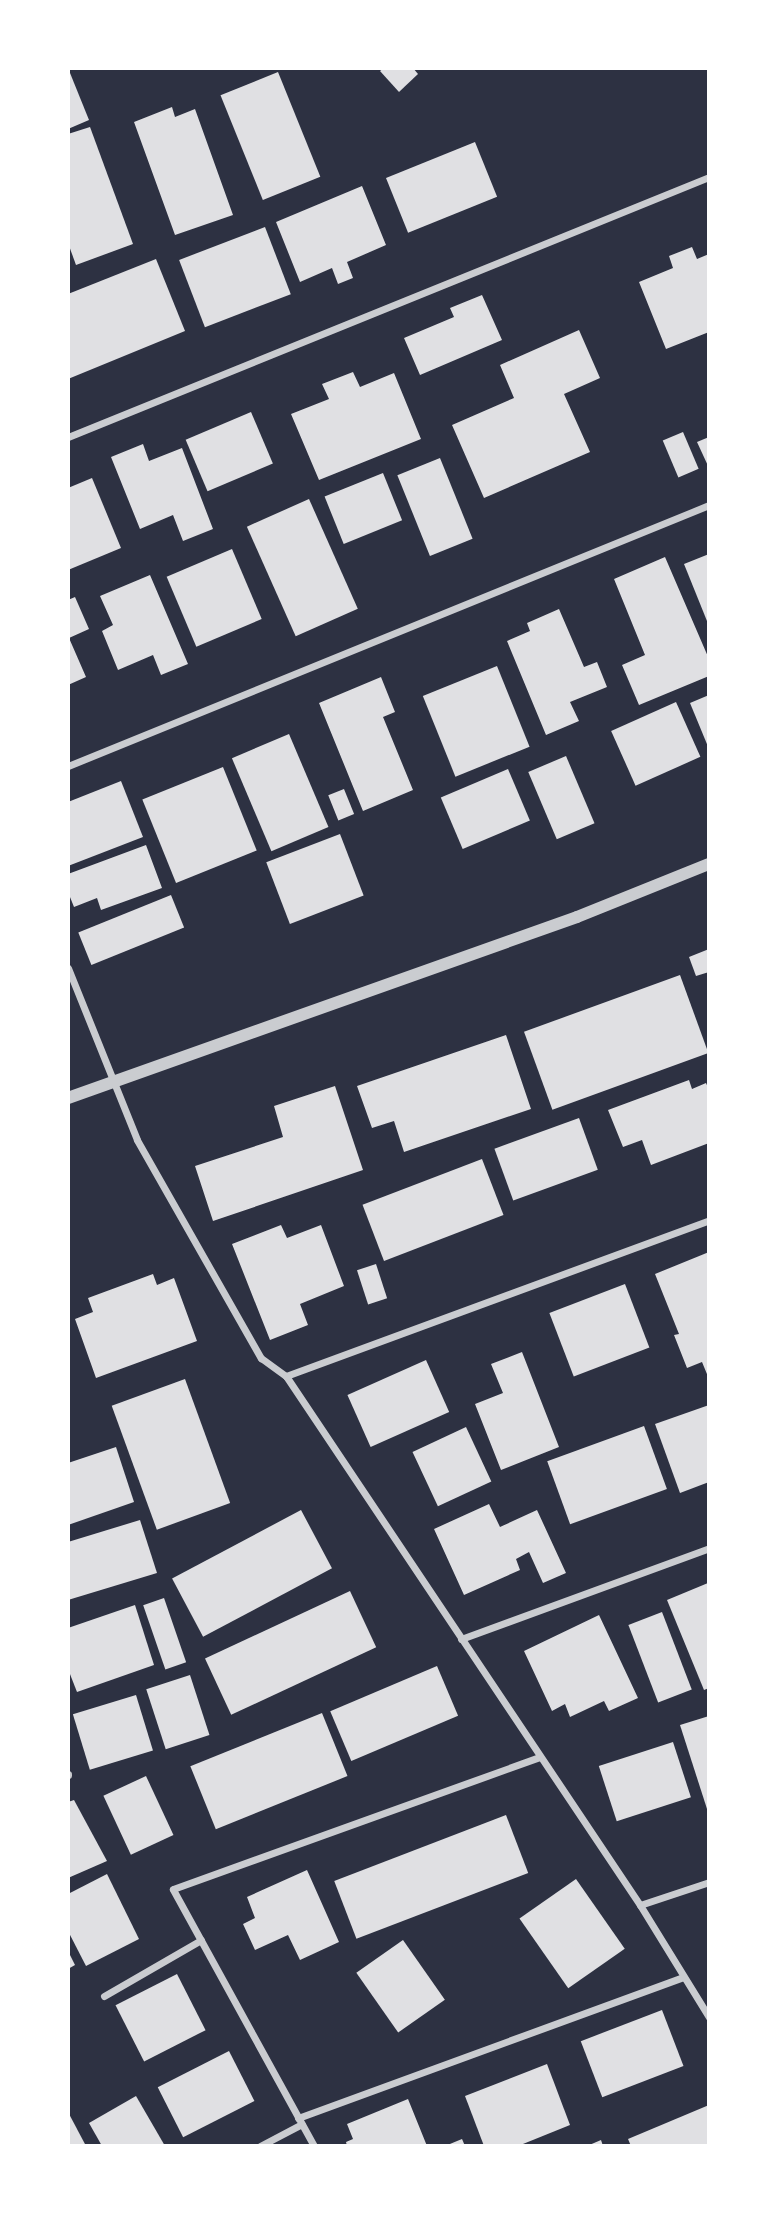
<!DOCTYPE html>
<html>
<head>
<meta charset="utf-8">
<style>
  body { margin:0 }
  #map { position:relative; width:777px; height:2214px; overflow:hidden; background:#2d3142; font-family:"Work Sans",sans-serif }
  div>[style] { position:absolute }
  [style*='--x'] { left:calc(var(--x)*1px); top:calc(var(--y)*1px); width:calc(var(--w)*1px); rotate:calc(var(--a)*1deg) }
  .building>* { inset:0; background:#e0e0e3; transform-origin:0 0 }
  .minor>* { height:7px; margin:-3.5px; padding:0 3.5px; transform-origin:3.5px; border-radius:3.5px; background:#caccd0 }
  .tertiary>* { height:12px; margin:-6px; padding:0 6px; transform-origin:6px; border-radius:6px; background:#caccd0 }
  span { translate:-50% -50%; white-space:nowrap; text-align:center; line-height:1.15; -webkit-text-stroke:6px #fff; paint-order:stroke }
  .frame { position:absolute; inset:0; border:70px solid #fff; pointer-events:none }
</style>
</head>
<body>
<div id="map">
  <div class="building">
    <div style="clip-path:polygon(68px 68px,89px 120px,68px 129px)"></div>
    <div style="clip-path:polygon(384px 68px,413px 68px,418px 74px,399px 92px,380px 71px)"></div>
    <div style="left:278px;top:72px;width:113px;height:62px;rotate:68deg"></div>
    <div style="clip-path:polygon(172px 107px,175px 117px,195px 109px,233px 215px,175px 235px,134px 122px)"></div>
    <div style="clip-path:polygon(90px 127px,133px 244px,76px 265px,68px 243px,68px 134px)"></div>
    <div style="left:475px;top:142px;width:59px;height:96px;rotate:68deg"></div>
    <div style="clip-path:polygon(362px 186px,386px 245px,347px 262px,353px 278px,338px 284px,332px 268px,300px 282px,276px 222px)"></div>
    <div style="left:265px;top:227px;width:72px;height:92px;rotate:69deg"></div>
    <div style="clip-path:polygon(692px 247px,697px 259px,709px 254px,709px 332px,666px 349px,639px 282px,673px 268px,669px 256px)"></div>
    <div style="clip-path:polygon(156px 259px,185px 331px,68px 379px,68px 294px)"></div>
    <div style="clip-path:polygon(482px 295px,502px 340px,420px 375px,404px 338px,454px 317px,450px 308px)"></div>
    <div style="clip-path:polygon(579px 330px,600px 378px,564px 394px,590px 452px,484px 498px,452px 425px,514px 398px,500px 365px)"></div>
    <div style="clip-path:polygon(353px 372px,360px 387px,394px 373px,421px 439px,319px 480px,291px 414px,329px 399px,322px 384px)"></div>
    <div style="left:251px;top:412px;width:56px;height:71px;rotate:67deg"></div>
    <div style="left:683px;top:432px;width:40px;height:22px;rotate:67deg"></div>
    <div style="clip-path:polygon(709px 437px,709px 468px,697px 442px)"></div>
    <div style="clip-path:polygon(143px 444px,149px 461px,182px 448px,213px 529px,183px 541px,173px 515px,140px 529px,111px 457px)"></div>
    <div style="left:440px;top:458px;width:87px;height:46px;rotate:68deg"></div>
    <div style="left:383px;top:473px;width:51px;height:63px;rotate:68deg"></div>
    <div style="clip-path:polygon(92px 478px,121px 548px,68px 570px,68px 488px)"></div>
    <div style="left:309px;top:499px;width:120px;height:68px;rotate:66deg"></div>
    <div style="left:232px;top:549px;width:76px;height:71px;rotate:67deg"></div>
    <div style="clip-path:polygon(709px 554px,709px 626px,684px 564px)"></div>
    <div style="clip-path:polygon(665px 557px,709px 659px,709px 676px,639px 705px,622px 665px,645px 655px,614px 579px)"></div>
    <div style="clip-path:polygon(150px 575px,188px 664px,161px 675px,153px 655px,118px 670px,102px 631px,113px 625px,100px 596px)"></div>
    <div style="clip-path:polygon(75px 597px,89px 629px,69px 638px,86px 677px,68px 685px,68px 600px)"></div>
    <div style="clip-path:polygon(559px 609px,584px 667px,597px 662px,607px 687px,570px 702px,579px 721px,546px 735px,507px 641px,530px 631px,527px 623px)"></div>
    <div style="left:497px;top:666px;width:87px;height:80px;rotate:68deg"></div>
    <div style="clip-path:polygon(381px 677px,395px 712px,383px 717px,413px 790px,363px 811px,319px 703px)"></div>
    <div style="clip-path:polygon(709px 695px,709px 749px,690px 703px)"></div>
    <div style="left:676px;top:702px;width:60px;height:71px;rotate:66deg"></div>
    <div style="left:289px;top:734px;width:101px;height:62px;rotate:67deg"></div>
    <div style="left:566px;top:756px;width:73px;height:41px;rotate:67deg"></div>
    <div style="left:223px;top:767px;width:90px;height:87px;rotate:68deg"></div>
    <div style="left:508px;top:769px;width:56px;height:73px;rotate:67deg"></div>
    <div style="clip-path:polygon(121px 781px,143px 837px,68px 866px,68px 802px)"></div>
    <div style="left:344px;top:789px;width:27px;height:17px;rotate:68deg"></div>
    <div style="left:340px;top:834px;width:66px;height:79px;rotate:69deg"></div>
    <div style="clip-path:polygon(146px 845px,162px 888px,101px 910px,97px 898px,74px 907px,68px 892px,68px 874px)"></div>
    <div style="left:171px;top:895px;width:35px;height:100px;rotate:68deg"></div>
    <div style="clip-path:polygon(709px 949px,709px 972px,696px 976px,689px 957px)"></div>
    <div style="left:680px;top:975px;width:83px;height:166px;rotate:70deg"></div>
    <div style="clip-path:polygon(506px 1035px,531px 1109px,404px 1152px,394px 1121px,372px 1128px,357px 1086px)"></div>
    <div style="clip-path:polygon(689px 1080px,692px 1089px,706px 1083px,709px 1090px,709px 1143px,651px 1165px,642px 1140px,623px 1147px,608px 1110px)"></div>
    <div style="clip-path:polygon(335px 1086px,363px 1170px,213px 1221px,195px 1166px,283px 1137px,274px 1106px)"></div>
    <div style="left:579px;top:1118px;width:55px;height:90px;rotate:70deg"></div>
    <div style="left:482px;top:1159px;width:60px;height:128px;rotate:69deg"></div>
    <div style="clip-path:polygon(281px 1225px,287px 1238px,321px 1225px,344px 1286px,300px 1304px,308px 1325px,270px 1340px,232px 1244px)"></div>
    <div style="clip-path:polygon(709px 1252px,709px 1379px,702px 1362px,687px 1368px,674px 1335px,679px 1334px,655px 1274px)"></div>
    <div style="left:376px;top:1264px;width:36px;height:20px;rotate:72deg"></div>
    <div style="clip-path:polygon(153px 1274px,157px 1285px,174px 1278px,197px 1341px,96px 1378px,75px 1319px,93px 1312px,88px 1298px)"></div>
    <div style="left:625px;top:1284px;width:68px;height:81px;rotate:69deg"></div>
    <div style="clip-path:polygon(522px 1352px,559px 1447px,501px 1470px,475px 1404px,503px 1393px,491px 1364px)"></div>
    <div style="left:426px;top:1360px;width:57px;height:86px;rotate:66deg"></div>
    <div style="left:185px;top:1379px;width:132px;height:78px;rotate:70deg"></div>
    <div style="clip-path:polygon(709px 1405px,709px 1482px,680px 1493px,655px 1424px)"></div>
    <div style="left:644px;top:1426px;width:67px;height:103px;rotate:70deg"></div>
    <div style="left:466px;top:1427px;width:60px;height:59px;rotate:65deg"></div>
    <div style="clip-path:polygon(116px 1447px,134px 1502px,68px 1525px,68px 1463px)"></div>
    <div style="clip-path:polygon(489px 1504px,500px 1527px,537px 1510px,566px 1573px,543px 1583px,529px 1552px,516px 1559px,520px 1570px,464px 1595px,434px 1529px)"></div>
    <div style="left:301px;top:1510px;width:66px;height:146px;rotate:62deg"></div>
    <div style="clip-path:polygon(140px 1520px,157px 1573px,68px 1600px,68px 1542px)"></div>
    <div style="clip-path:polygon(708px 1583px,709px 1688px,704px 1690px,667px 1600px)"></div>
    <div style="left:350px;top:1591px;width:62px;height:160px;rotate:65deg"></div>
    <div style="left:164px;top:1598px;width:68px;height:22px;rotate:71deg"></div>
    <div style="clip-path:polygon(135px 1605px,154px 1665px,77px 1692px,68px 1669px,68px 1628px)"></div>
    <div style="left:662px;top:1612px;width:83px;height:36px;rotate:69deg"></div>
    <div style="clip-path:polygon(599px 1615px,638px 1698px,609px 1711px,604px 1701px,570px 1717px,565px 1704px,552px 1711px,524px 1651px)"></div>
    <div style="left:437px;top:1666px;width:54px;height:116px;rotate:67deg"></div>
    <div style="left:190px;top:1675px;width:63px;height:46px;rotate:72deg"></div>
    <div style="left:136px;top:1695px;width:58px;height:66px;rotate:73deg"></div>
    <div style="left:322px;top:1713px;width:68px;height:142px;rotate:68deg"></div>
    <div style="clip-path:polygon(709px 1716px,709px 1812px,708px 1812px,680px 1725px)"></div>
    <div style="left:673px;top:1742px;width:58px;height:78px;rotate:72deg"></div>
    <div style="left:146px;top:1776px;width:65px;height:47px;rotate:65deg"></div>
    <div style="clip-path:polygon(74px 1800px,107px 1861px,68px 1878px,68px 1802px)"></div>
    <div style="left:506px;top:1815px;width:62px;height:184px;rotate:69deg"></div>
    <div style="clip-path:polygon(307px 1870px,339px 1942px,300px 1960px,288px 1935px,255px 1950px,243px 1924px,255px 1918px,247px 1897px)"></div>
    <div style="clip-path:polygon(107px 1874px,139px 1939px,86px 1966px,68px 1931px,68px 1894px)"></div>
    <div style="left:576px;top:1879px;width:85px;height:69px;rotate:55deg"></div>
    <div style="left:403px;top:1940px;width:73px;height:57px;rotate:55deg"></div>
    <div style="clip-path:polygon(68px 1951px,75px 1965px,68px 1969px)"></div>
    <div style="left:177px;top:1974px;width:63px;height:69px;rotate:63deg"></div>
    <div style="left:662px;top:2010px;width:60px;height:87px;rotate:69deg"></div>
    <div style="left:229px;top:2051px;width:56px;height:80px;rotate:63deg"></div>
    <div style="clip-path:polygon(547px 2064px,570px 2125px,518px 2146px,484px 2146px,465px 2096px)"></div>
    <div style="clip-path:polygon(136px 2096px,165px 2146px,102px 2146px,89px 2123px)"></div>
    <div style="clip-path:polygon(408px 2099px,427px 2146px,347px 2146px,346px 2142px,353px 2139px,347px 2124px)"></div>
    <div style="clip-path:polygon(709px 2105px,709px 2146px,631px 2146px,628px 2139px)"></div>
    <div style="clip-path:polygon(68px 2112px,86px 2146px,68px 2146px)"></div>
    <div style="clip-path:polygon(462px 2139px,465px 2146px,445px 2146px)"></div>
    <div style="clip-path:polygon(601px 2140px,603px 2146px,587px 2146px)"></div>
  </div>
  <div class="minor">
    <div style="--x:68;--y:437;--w:692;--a:-22.08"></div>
    <div style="--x:68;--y:766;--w:692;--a:-22.15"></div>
    <div style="--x:68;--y:968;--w:185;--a:68.1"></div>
    <div style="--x:137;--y:1140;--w:251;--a:60.4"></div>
    <div style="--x:261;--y:1358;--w:31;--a:36"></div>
    <div style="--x:286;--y:1376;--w:637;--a:56.21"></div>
    <div style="--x:640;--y:1905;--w:132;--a:58.4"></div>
    <div style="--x:286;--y:1376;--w:451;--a:-20.2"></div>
    <div style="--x:461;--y:1639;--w:264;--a:-20.1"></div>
    <div style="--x:68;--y:1774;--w:1;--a:90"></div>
    <div style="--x:640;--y:1905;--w:73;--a:-18.4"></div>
    <div style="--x:104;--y:1996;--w:112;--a:-30"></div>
    <div style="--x:298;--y:2118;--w:410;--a:-20.1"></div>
    <div style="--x:260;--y:2146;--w:47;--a:-27.6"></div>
    <div style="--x:314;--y:2146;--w:293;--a:-118.8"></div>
    <div style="--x:173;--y:1889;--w:390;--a:-19.8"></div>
  </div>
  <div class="tertiary">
    <div style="--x:68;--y:1098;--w:540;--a:-19.58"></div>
    <div style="--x:577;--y:917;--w:142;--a:-21.9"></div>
  </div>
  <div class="frame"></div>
</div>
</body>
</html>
